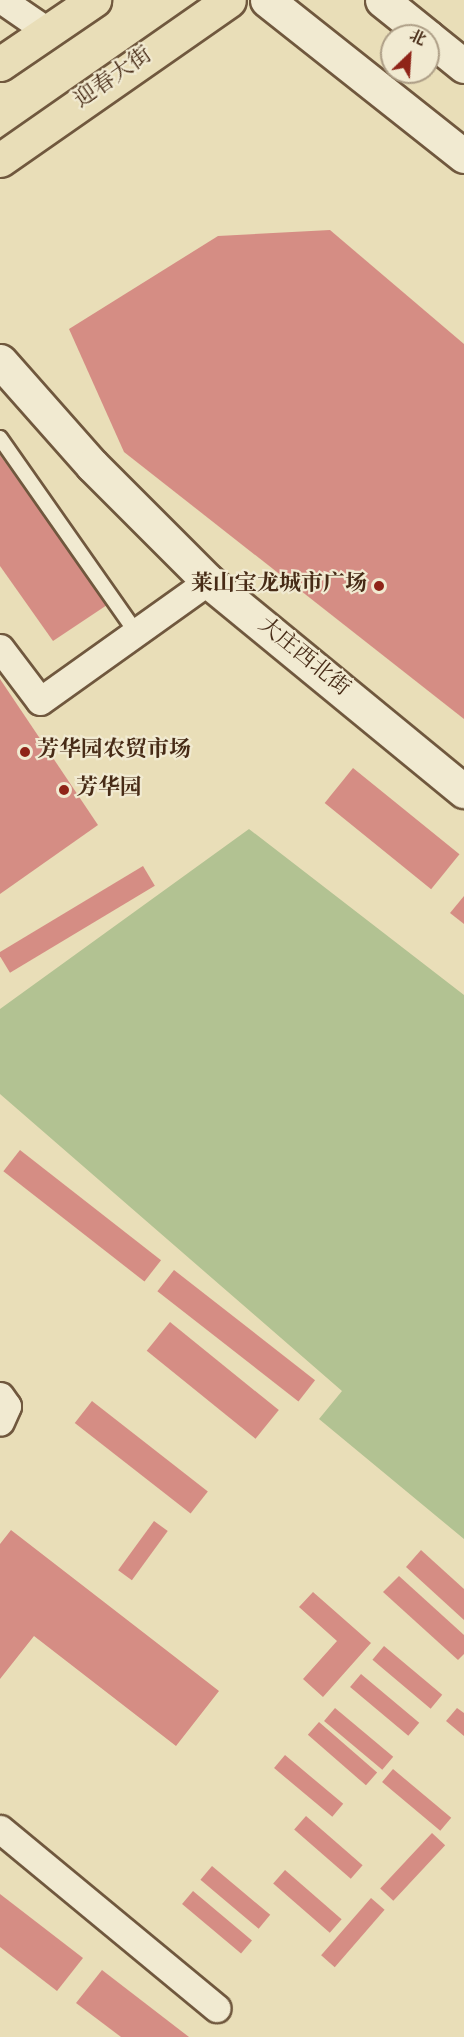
<!DOCTYPE html>
<html>
<head>
<meta charset="utf-8">
<style>
  body { margin:0 }
  #map { position:relative; width:464px; height:2037px; overflow:hidden; background:#e9deb8; font-family:"Sorts Mill Goudy","Noto Serif SC",serif }
  div>[style] { position:absolute }
  [style*='--x'] { left:calc(var(--x)*1px); top:calc(var(--y)*1px); width:calc(var(--w)*1px); rotate:calc(var(--a)*1deg) }
  .green>* { inset:0; background:#b2c292 }
  .building>* { inset:0; background:#d58d84; transform-origin:0 0 }
  .roads { filter:drop-shadow(2px 0 #70583e) drop-shadow(-2px 0 #70583e) drop-shadow(0 2px #70583e) drop-shadow(0 -2px #70583e) }
  .lane>* { height:14px; margin:-7px; padding:0 7px; transform-origin:7px; border-radius:7px; background:#f1ead1 }
  .street>* { height:27px; margin:-13.5px; padding:0 13.5px; transform-origin:13.5px; border-radius:13.5px; background:#f1ead1 }
  .secondary>* { height:33px; margin:-16.5px; padding:0 16.5px; transform-origin:16.5px; border-radius:16.5px; background:#f1ead1 }
  .primary>* { height:33px; margin:-16.5px; padding:0 16.5px; transform-origin:16.5px; border-radius:16.5px; background:#e9deb8 }
  .dots>* { width:16px; height:16px; translate:-50% -50%; box-sizing:border-box; border:3px solid #f1ead1; border-radius:50% }
  span { translate:-50% -50%; white-space:nowrap; text-align:center; line-height:1.15; -webkit-text-stroke:4.5px #f1ead1; paint-order:stroke }
  .street-label { font-size:22px; color:#472b16 }
  .poi-label { font-size:22px; color:#472b16; font-weight:700 }
  .right { translate:-100% -50%; text-align:right }
  .left { translate:0 -50%; text-align:left }
  .north { position:absolute; left:380px; top:24px; width:60px; height:60px; box-sizing:border-box; background:#f1ead1; border:2px solid #ad9e86; border-radius:50%; rotate:25deg; font-size:16px; font-weight:700; line-height:24px; text-align:center; color:#472b16 }
  .north::after { content:''; display:block; margin:auto; width:21px; height:27px; background:#8f2418; clip-path:polygon(50% 0,100% 100%,50% 72%,0 100%) }
</style>
</head>
<body>
<div id="map">
  <div class="green">
    <div style="clip-path:polygon(249px 829px,464px 995px,464px 1539px,319px 1419px,342px 1391px,0 1094px,0 1009px)"></div>
  </div>
  <div class="building">
    <div style="clip-path:polygon(330px 230px,464px 344px,464px 719px,124px 452px,69px 329px,218px 236px)"></div>
    <div style="clip-path:polygon(0 455px,107px 605px,53px 641px,0 566px)"></div>
    <div style="clip-path:polygon(0 679px,98px 825px,0 894px)"></div>
    <div style="left:353px;top:768px;width:137px;height:45px;rotate:39deg"></div>
    <div style="left:143px;top:866px;width:23px;height:169px;rotate:59deg"></div>
    <div style="clip-path:polygon(464px 896px,464px 924px,450px 913px)"></div>
    <div style="left:20px;top:1150px;width:179px;height:27px;rotate:38deg"></div>
    <div style="left:174px;top:1270px;width:179px;height:27px;rotate:38deg"></div>
    <div style="left:170px;top:1322px;width:140px;height:37px;rotate:39deg"></div>
    <div style="left:92px;top:1401px;width:147px;height:28px;rotate:38deg"></div>
    <div style="left:154px;top:1521px;width:17px;height:61px;rotate:36deg"></div>
    <div style="clip-path:polygon(11px 1530px,219px 1691px,176px 1746px,34px 1636px,0 1679px,0 1544px)"></div>
    <div style="clip-path:polygon(421px 1550px,464px 1589px,464px 1620px,406px 1567px)"></div>
    <div style="clip-path:polygon(399px 1576px,464px 1635px,464px 1654px,458px 1660px,383px 1592px)"></div>
    <div style="clip-path:polygon(313px 1592px,371px 1643px,323px 1697px,303px 1679px,337px 1641px,299px 1607px)"></div>
    <div style="left:384px;top:1646px;width:76px;height:18px;rotate:40deg"></div>
    <div style="left:361px;top:1674px;width:76px;height:17px;rotate:40deg"></div>
    <div style="left:335px;top:1708px;width:76px;height:17px;rotate:40deg"></div>
    <div style="clip-path:polygon(457px 1708px,464px 1713px,464px 1736px,446px 1721px)"></div>
    <div style="left:319px;top:1722px;width:77px;height:17px;rotate:41deg"></div>
    <div style="left:285px;top:1755px;width:76px;height:17px;rotate:40deg"></div>
    <div style="left:393px;top:1769px;width:76px;height:17px;rotate:40deg"></div>
    <div style="left:306px;top:1816px;width:75px;height:18px;rotate:41deg"></div>
    <div style="left:432px;top:1833px;width:18px;height:76px;rotate:43deg"></div>
    <div style="left:212px;top:1866px;width:76px;height:18px;rotate:40deg"></div>
    <div style="left:285px;top:1870px;width:75px;height:18px;rotate:41deg"></div>
    <div style="left:193px;top:1891px;width:77px;height:17px;rotate:40deg"></div>
    <div style="clip-path:polygon(0 1894px,83px 1958px,57px 1991px,0 1947px)"></div>
    <div style="left:371px;top:1898px;width:18px;height:76px;rotate:41deg"></div>
    <div style="clip-path:polygon(102px 1970px,189px 2037px,121px 2037px,76px 2003px)"></div>
  </div>
  <div class="roads">
    <div class="lane">
      <div style="--x:0;--y:438;--w:237;--a:55"></div>
    </div>
    <div class="street">
      <div style="--x:2;--y:0;--w:55;--a:34.6"></div>
      <div style="--x:0;--y:648;--w:66;--a:53"></div>
      <div style="--x:40;--y:701;--w:206;--a:-35.5"></div>
      <div style="--x:0;--y:1396;--w:12;--a:55"></div>
      <div style="--x:7;--y:1406;--w:17;--a:114"></div>
      <div style="--x:0;--y:1829;--w:281;--a:39.6"></div>
    </div>
    <div class="secondary">
      <div style="--x:267;--y:0;--w:251;--a:38.4"></div>
      <div style="--x:382;--y:0;--w:58;--a:38.7"></div>
      <div style="--x:428;--y:37;--w:46;--a:38.9"></div>
      <div style="--x:0;--y:361;--w:139;--a:48.5"></div>
      <div style="--x:92;--y:465;--w:164;--a:45"></div>
      <div style="--x:208;--y:581;--w:331;--a:39.4"></div>
    </div>
    <div class="primary">
      <div style="--x:0;--y:64;--w:114;--a:-34.2"></div>
      <div style="--x:0;--y:160;--w:279;--a:-34.9"></div>
    </div>
  </div>
  <div class="dots">
    <div style="left:379px;top:586px;background:#8f2418"></div>
    <div style="left:25px;top:752px;background:#8f2418"></div>
    <div style="left:64px;top:790px;background:#8f2418"></div>
  </div>
  <div class="street-label">
    <span style="left:114px;top:79px;rotate:-35deg">迎春大街</span>
    <span style="left:303px;top:658px;rotate:39deg">大庄西北街</span>
  </div>
  <div class="poi-label">
    <span class="right" style="left:367px;top:586px">莱山宝龙城市广场</span>
    <span class="left" style="left:37px;top:752px">芳华园农贸市场</span>
    <span class="left" style="left:76px;top:790px">芳华园</span>
  </div>
  <div class="north">北</div>
</div>
</body>
</html>
